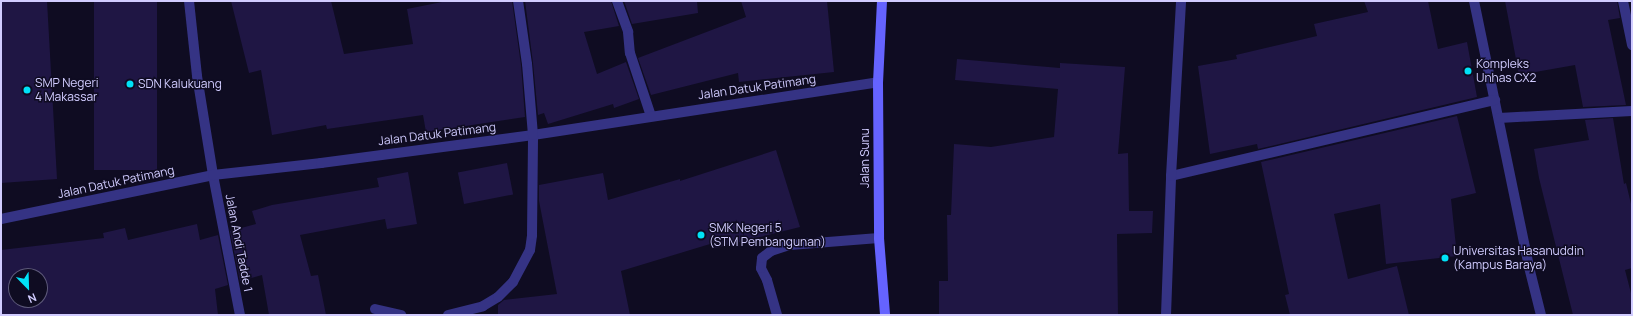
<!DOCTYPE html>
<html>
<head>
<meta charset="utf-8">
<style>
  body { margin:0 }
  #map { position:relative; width:1633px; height:316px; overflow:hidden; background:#0f0c22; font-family:Manrope,sans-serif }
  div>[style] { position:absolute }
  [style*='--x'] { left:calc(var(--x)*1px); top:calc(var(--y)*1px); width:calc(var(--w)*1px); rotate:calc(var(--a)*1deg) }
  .building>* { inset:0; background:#1f1644; transform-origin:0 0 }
  .street>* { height:10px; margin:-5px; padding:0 5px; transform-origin:5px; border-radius:5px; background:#353384 }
  .secondary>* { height:10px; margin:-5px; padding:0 5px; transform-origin:5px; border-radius:5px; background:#6563ff }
  .dots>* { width:11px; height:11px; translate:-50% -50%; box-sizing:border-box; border:2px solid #0f0c22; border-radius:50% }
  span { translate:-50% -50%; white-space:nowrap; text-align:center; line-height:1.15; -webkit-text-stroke:3px #0f0c22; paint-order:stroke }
  .poi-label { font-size:12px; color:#d1ccff }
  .left { translate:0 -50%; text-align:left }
  .street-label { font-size:12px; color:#d1ccff }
  .frame { position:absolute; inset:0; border:2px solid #d1ccff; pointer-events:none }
  .north { position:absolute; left:8px; top:268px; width:40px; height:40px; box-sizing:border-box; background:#0f0c22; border:1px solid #5d597a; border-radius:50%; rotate:157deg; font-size:11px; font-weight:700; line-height:16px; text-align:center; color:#d1ccff }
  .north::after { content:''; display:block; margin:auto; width:14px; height:18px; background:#00e2f7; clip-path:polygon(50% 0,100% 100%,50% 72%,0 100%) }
</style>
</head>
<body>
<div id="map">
  <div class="building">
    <div style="clip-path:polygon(1px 1px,47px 1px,57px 179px,1px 183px)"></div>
    <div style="left:94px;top:1px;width:63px;height:169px"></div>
    <div style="clip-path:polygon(231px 1px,331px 1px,344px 54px,413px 44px,407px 9px,447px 1px,512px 1px,521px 65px,525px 117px,426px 132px,423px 115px,327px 129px,326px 125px,272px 135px,261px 70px,249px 73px)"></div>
    <div style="clip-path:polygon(525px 1px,611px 1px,619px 26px,584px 32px,597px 74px,626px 62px,639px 99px,614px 108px,613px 104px,548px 124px,544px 113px,538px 115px,533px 63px)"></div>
    <div style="clip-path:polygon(624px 1px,697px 1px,698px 13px,632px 24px)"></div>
    <div style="clip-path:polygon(741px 1px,827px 1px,834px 72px,739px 82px,738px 73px,651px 95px,638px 58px,746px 17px)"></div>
    <div style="clip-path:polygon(1364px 1px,1428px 1px,1438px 49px,1467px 42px,1477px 97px,1258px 149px,1257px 144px,1210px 154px,1198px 66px,1237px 59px,1236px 55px,1317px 36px,1314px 24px,1368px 12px)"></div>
    <div style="clip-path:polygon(1505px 1px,1617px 1px,1620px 18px,1608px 20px,1626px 105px,1583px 107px,1575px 65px,1519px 75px)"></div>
    <div style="clip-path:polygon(957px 59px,1060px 68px,1060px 63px,1125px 67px,1118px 154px,1128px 153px,1129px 211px,1153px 211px,1152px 233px,1117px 234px,1118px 315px,939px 315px,939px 281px,948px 281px,947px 215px,951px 215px,954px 144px,991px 147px,1054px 137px,1058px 89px,955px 80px)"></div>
    <div style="clip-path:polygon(1457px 116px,1476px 193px,1451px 199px,1457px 256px,1386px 264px,1380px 204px,1334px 214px,1348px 279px,1397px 266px,1409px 315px,1290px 315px,1285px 295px,1289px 294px,1261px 162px)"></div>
    <div style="clip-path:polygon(1613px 118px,1624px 184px,1626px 183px,1632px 208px,1632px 268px,1625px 270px,1632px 297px,1632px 315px,1573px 315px,1539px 178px,1534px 149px,1589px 140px,1585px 120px)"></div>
    <div style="clip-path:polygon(776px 150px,800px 227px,712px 249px,710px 244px,621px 271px,630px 315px,498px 315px,498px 305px,504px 300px,557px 294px,539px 201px,539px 185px,603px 173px,608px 200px,680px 179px,680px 181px)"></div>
    <div style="left:507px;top:163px;width:32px;height:50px;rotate:79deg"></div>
    <div style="clip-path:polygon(408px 172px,417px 224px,387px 229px,385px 219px,300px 235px,311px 276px,318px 275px,326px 315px,269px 315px,262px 275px,240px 281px,230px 231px,256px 224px,252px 211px,272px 205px,379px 187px,377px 178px)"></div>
    <div style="clip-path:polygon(evenodd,197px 224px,200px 240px,218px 235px,228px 285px,215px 289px,218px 315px,1px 315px,1px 250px,104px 238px,103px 233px,125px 228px,128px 240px,197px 224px,16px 276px,40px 276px,40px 300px,16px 300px,16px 276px)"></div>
  </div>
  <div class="street">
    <div style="--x:189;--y:1;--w:75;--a:83.9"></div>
    <div style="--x:197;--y:76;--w:100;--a:80.8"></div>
    <div style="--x:213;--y:175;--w:143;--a:79.1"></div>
    <div style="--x:617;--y:1;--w:33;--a:70"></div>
    <div style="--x:628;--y:32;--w:21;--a:85"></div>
    <div style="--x:630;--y:53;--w:66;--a:71.6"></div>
    <div style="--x:1474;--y:1;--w:272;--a:78.3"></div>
    <div style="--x:1529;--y:267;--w:49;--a:76"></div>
    <div style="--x:1623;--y:1;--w:45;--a:78.4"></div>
    <div style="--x:1499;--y:118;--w:133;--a:-3"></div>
    <div style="--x:1171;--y:176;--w:333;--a:-13.2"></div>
    <div style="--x:1;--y:219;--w:217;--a:-11.7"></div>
    <div style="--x:213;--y:175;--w:109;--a:-6.3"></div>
    <div style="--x:321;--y:163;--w:214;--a:-7.5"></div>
    <div style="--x:533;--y:135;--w:349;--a:-8.7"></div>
    <div style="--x:375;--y:309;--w:27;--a:13"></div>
    <div style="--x:448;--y:315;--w:36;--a:-14"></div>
    <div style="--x:483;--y:306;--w:17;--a:-31"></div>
    <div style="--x:498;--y:297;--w:21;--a:-45"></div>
    <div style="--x:513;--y:282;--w:36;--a:-62"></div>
    <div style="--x:530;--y:250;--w:15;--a:-82"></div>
    <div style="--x:532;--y:235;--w:100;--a:-89.4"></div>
    <div style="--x:533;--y:135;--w:71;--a:-94.8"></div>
    <div style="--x:527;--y:64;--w:64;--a:-98.1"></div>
    <div style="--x:777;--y:315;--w:36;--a:-106"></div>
    <div style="--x:767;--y:280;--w:13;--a:-117"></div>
    <div style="--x:761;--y:268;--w:10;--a:-84"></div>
    <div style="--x:762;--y:258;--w:11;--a:-38"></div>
    <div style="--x:771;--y:251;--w:20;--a:-18"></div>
    <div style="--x:790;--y:245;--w:89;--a:-4.5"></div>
    <div style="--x:1166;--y:315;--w:139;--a:-87.9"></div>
    <div style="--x:1171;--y:176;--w:175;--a:-86.7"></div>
  </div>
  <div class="secondary">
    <div style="--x:882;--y:1;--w:81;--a:92.8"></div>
    <div style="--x:878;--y:82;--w:156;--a:89.6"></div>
    <div style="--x:879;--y:238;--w:77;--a:85.5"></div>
  </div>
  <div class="dots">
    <div style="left:1468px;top:71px;background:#00e2f7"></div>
    <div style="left:130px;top:84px;background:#00e2f7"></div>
    <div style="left:27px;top:90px;background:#00e2f7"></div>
    <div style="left:701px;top:235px;background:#00e2f7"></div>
    <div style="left:1445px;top:258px;background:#00e2f7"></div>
  </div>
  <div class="poi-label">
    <span class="left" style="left:1476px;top:71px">Kompleks<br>Unhas CX2</span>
    <span class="left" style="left:35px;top:90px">SMP Negeri<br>4 Makassar</span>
    <span class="left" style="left:138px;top:84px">SDN Kalukuang</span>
    <span class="left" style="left:709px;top:235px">SMK Negeri 5<br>(STM Pembangunan)</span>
    <span class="left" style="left:1453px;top:258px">Universitas Hasanuddin<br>(Kampus Baraya)</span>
  </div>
  <div class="street-label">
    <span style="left:757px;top:87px;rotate:-8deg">Jalan Datuk Patimang</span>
    <span style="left:437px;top:134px;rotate:-7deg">Jalan Datuk Patimang</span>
    <span style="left:865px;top:158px;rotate:-90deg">Jalan Sunu</span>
    <span style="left:116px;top:182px;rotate:-12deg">Jalan Datuk Patimang</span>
    <span style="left:239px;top:243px;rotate:79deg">Jalan Andi Tadde 1</span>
  </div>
  <div class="frame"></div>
  <div class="north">N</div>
</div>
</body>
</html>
